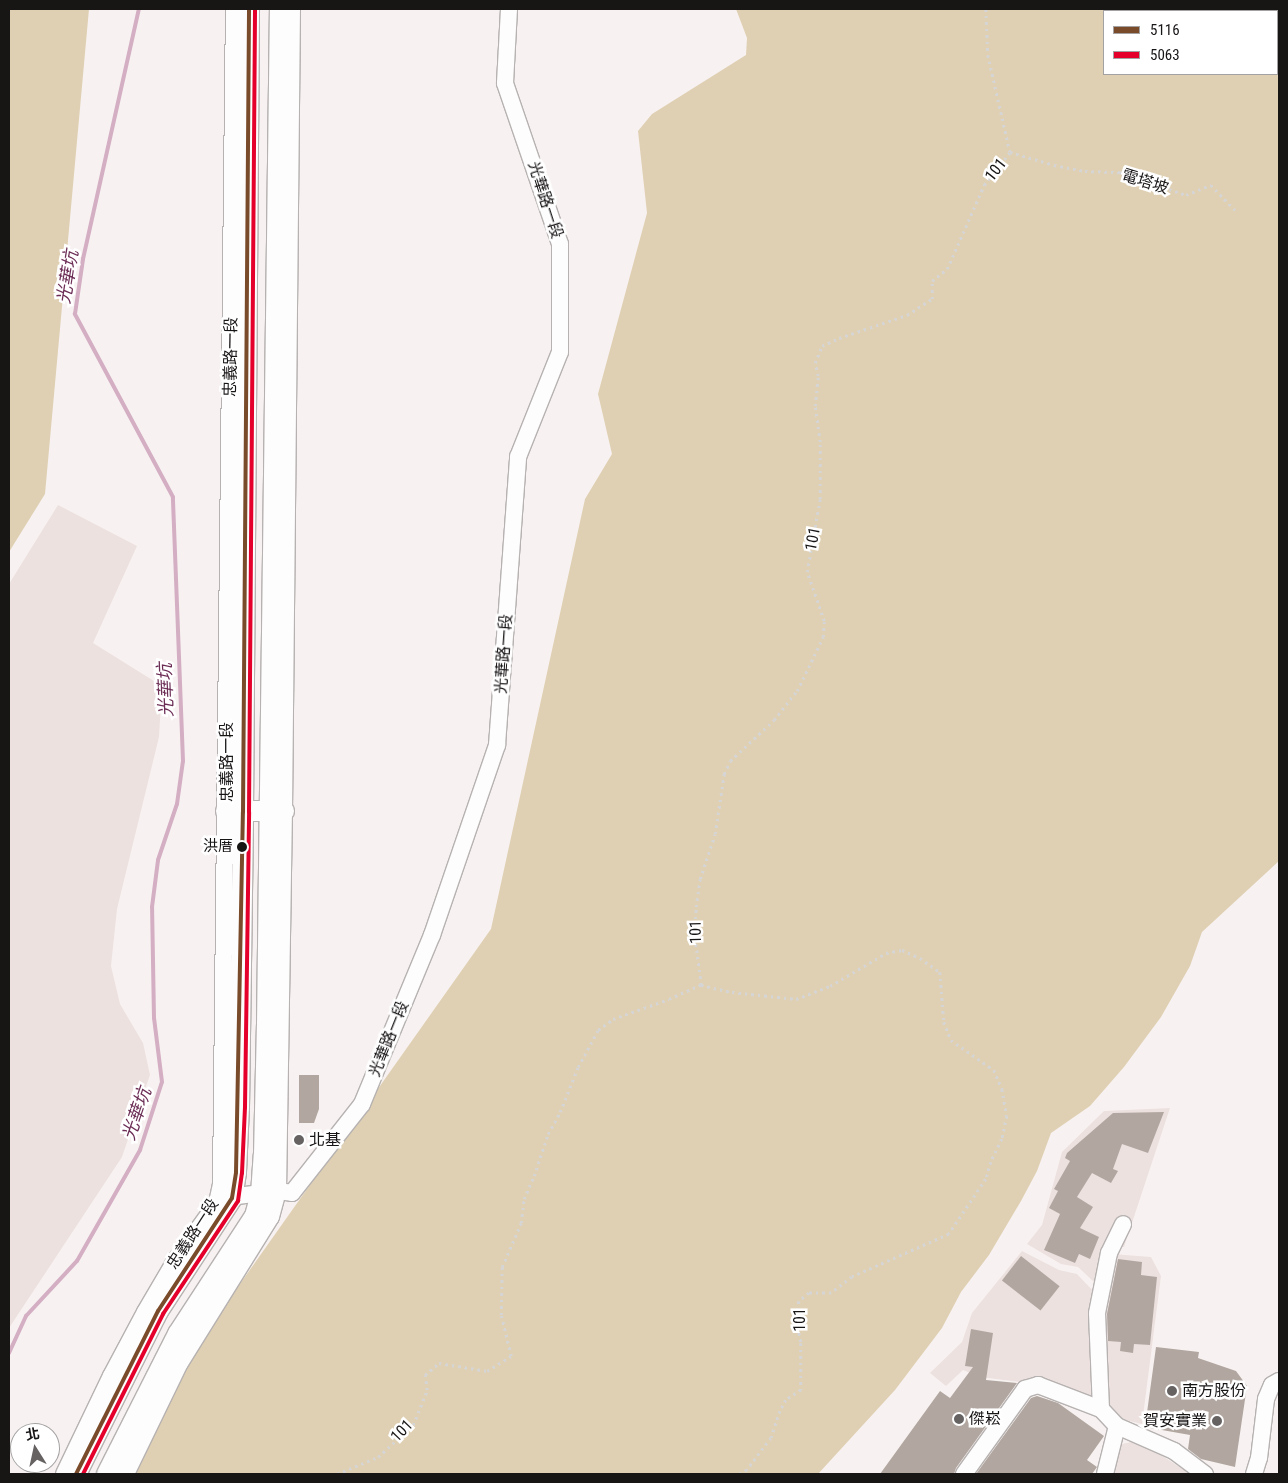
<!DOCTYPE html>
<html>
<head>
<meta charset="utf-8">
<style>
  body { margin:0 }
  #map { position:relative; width:1288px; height:1483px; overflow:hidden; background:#f7f2f1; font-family:"Roboto Condensed","Noto Sans TC",sans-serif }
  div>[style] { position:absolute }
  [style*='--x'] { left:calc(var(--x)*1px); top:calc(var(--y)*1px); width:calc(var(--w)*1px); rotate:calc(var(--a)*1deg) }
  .built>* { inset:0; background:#ece1df }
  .forest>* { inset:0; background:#e0d0b3 }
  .stream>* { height:4px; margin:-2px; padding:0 2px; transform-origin:2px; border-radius:2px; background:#d4aec3 }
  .building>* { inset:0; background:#b2a7a0; transform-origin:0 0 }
  .path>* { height:2.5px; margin-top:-1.25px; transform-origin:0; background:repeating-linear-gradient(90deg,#d6d5d5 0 2.5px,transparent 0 6.5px) }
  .roads { filter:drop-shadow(1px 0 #b6b2b1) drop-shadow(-1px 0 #b6b2b1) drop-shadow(0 1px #b6b2b1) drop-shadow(0 -1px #b6b2b1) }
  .minor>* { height:16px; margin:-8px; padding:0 8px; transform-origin:8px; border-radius:8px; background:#fefdfd }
  .major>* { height:20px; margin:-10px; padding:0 10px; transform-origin:10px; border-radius:10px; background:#fefdfd }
  .bus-1>* { height:4px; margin:-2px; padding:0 2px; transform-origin:2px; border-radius:2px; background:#7a4b2a }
  .bus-2>* { height:4px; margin:-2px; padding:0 2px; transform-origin:2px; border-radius:2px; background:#e4002b }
  .dots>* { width:14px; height:14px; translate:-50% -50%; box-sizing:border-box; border:2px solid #fff; border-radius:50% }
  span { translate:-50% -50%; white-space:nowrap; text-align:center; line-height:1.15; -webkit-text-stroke:5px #fff; paint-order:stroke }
  .bus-label { font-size:15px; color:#181515 }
  .right { translate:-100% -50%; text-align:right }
  .street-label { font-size:16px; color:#181515 }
  .poi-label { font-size:16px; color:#181515 }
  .left { translate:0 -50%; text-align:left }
  .water-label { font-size:18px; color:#6c2d55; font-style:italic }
  .frame { position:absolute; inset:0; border:10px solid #181515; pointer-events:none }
  .legend { position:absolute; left:1103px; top:10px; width:175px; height:65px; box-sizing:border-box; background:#fff; border:1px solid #a3a1a1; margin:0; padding:6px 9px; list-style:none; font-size:15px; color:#181515 }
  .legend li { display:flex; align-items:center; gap:10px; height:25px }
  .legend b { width:25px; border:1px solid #a3a1a1 }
  .north { position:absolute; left:10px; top:1423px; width:50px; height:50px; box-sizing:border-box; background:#fff; border:1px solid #a3a1a1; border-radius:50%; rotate:350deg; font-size:14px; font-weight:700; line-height:20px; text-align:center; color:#181515 }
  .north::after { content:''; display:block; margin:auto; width:18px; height:22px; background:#666262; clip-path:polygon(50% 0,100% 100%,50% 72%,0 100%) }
</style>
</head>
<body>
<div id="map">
  <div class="built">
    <div style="clip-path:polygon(58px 505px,137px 546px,93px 643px,162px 686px,159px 737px,117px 909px,111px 966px,120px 1004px,143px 1043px,150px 1075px,122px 1157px,9px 1328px,9px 584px)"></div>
    <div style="clip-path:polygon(1170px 1108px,1124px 1247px,1104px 1245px,1094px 1282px,1078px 1267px,1061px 1264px,1027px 1244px,1042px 1225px,1062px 1152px,1104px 1111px)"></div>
    <div style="clip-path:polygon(1022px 1251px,1059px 1270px,1077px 1274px,1096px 1294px,1098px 1403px,1029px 1383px,980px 1377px,963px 1370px,946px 1386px,930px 1373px,962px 1342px,972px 1313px)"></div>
    <div style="clip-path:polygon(1112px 1254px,1151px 1257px,1161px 1276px,1142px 1424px,1117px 1418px,1105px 1405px,1102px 1337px)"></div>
    <div style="clip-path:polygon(1131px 1442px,1161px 1455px,1190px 1474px,1115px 1474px,1117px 1448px,1122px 1444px)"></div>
  </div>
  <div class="forest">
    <div style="clip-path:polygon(9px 9px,89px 9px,45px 494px,9px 552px)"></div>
    <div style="clip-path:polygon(evenodd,736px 9px,1279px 9px,1279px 861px,1202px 932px,1190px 966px,1161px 1017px,1124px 1067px,1090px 1106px,1051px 1133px,1037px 1171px,1021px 1201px,989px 1255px,961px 1292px,942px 1328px,895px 1390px,818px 1474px,136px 1474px,189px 1364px,237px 1288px,491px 929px,585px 499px,612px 454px,598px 394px,647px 213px,638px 131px,652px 114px,746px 55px,747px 38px,736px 9px,1104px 11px,1277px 11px,1277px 74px,1104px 74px,1104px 11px)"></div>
  </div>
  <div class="stream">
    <div style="--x:9;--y:1353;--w:41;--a:-65.3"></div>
    <div style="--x:26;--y:1316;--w:75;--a:-47.2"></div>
    <div style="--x:77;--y:1261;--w:128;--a:-60.4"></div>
    <div style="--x:140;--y:1150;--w:71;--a:-72.1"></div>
    <div style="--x:162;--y:1082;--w:64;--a:-97.1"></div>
    <div style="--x:154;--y:1018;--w:111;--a:-91"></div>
    <div style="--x:152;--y:907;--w:47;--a:-82.7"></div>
    <div style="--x:158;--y:860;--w:59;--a:-71.3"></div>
    <div style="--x:177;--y:804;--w:43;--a:-82.1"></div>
    <div style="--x:183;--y:761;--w:264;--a:-92.2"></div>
    <div style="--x:173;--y:497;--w:208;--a:-118.2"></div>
    <div style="--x:75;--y:314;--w:56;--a:-81.7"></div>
    <div style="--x:83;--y:259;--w:256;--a:-77.4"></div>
  </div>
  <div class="building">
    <div style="clip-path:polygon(299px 1075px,319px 1075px,319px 1109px,314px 1123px,299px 1123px)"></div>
    <div style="clip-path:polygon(1164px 1112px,1148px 1153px,1122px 1144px,1113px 1169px,1118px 1171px,1111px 1183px,1092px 1173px,1077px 1197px,1093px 1207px,1080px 1228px,1099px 1237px,1090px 1259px,1079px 1254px,1075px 1263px,1044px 1250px,1060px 1214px,1049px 1208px,1058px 1191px,1054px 1189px,1070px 1161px,1065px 1158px,1067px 1153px,1113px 1113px)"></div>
    <div style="left:1021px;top:1256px;width:49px;height:31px;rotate:38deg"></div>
    <div style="clip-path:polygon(1118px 1259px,1142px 1262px,1141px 1275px,1157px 1277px,1150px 1345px,1134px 1344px,1133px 1353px,1120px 1351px,1121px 1342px,1108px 1341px,1107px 1314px)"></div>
    <div style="clip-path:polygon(971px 1329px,993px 1333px,986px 1380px,1017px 1383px,956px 1468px,954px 1474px,880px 1474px,940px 1391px,950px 1398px,973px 1367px,965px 1366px)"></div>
    <div style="clip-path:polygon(1156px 1347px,1199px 1352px,1198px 1358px,1236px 1371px,1247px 1386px,1235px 1467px,1201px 1459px,1188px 1449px,1190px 1435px,1145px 1427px)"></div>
    <div style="clip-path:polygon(1037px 1396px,1058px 1403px,1104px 1436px,1087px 1460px,1097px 1467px,1092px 1474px,976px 1474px,1031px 1398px)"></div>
  </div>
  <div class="path">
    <div style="--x:986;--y:9;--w:46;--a:87.5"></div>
    <div style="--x:988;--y:55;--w:99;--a:77.2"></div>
    <div style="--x:1010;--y:152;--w:46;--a:16.5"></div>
    <div style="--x:1054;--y:165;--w:32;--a:11"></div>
    <div style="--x:1085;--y:171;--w:35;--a:2"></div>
    <div style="--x:1120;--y:172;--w:70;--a:19.2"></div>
    <div style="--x:1186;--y:195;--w:27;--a:-22"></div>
    <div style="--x:1211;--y:185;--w:39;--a:46"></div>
    <div style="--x:701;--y:985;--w:32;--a:13"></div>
    <div style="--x:732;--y:992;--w:64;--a:6.2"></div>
    <div style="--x:796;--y:999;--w:36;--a:-21"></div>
    <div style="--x:830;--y:986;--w:65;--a:-30.5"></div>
    <div style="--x:886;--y:953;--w:16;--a:-11"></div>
    <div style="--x:902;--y:950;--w:20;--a:24"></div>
    <div style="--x:920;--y:958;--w:24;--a:35"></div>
    <div style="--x:940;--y:972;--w:50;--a:85.4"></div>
    <div style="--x:944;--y:1022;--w:19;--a:69"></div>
    <div style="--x:951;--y:1040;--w:52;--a:34.9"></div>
    <div style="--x:994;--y:1070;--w:21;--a:67"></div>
    <div style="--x:1002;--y:1089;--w:27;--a:80"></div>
    <div style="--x:1007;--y:1116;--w:24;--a:102"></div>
    <div style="--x:1002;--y:1139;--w:25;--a:116"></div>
    <div style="--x:991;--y:1162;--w:18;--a:106"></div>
    <div style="--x:986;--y:1179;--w:66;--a:123.9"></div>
    <div style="--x:949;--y:1234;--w:106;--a:156.1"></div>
    <div style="--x:852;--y:1277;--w:26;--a:143"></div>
    <div style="--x:831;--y:1293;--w:22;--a:180"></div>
    <div style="--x:809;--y:1293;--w:13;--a:141"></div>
    <div style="--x:799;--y:1301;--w:19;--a:96"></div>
    <div style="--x:797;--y:1320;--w:23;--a:80"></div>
    <div style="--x:801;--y:1343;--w:47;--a:90"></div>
    <div style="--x:801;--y:1390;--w:18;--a:146"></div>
    <div style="--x:786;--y:1400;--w:13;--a:119"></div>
    <div style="--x:780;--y:1411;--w:28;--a:108"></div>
    <div style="--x:771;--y:1438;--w:40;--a:127"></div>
    <div style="--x:747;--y:1470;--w:8;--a:150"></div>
    <div style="--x:337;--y:1474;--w:44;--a:-22.5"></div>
    <div style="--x:378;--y:1457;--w:47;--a:-42.4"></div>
    <div style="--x:413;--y:1425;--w:38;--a:-68"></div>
    <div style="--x:427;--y:1390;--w:15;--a:-98"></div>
    <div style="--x:425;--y:1375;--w:18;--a:-41"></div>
    <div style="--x:439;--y:1363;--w:49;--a:9.5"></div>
    <div style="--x:487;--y:1371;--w:28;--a:-32"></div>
    <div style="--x:511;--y:1356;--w:42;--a:-103.7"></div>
    <div style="--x:501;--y:1315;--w:48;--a:-88.8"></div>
    <div style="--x:502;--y:1267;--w:48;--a:-66.6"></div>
    <div style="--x:521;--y:1223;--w:24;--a:-83"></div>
    <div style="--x:524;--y:1199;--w:25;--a:-67"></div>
    <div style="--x:534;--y:1176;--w:44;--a:-71.6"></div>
    <div style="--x:548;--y:1134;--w:25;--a:-61"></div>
    <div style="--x:560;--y:1112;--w:48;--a:-68.2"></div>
    <div style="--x:578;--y:1067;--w:42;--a:-61.6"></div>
    <div style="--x:598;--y:1030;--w:19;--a:-36"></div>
    <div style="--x:613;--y:1019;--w:59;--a:-19.7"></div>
    <div style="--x:669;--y:999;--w:35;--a:-24"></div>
    <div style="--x:701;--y:985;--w:53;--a:-97.5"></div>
    <div style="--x:694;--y:932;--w:25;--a:-85"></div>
    <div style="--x:696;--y:907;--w:28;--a:-82"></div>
    <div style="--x:700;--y:879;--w:47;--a:-71.6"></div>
    <div style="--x:715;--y:834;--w:61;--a:-81.5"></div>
    <div style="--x:724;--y:774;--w:14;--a:-65"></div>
    <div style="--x:730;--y:761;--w:60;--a:-43"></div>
    <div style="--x:774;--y:720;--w:37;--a:-52"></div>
    <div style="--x:797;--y:691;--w:60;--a:-64.3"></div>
    <div style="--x:823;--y:637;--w:16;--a:-86"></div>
    <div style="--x:824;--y:621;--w:52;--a:-109.1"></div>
    <div style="--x:807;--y:572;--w:74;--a:-79.9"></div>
    <div style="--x:820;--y:499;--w:57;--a:-90"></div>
    <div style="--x:820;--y:442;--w:36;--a:-98"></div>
    <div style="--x:815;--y:406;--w:30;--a:-84"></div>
    <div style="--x:818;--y:376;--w:13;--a:-103"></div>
    <div style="--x:815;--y:363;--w:18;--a:-68"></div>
    <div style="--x:822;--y:346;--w:19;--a:-25"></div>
    <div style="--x:839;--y:338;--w:72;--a:-18.7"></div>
    <div style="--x:907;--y:315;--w:30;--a:-33"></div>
    <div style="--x:932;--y:299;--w:18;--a:-90"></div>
    <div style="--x:932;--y:281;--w:19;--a:-39"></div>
    <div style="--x:947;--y:269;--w:92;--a:-66.2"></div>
    <div style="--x:984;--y:185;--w:42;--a:-51.8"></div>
  </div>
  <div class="roads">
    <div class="minor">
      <div style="--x:221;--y:1198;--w:57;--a:-7"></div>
      <div style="--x:278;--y:1191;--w:14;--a:8"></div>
      <div style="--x:292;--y:1193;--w:113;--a:-51.8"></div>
      <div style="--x:362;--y:1104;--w:183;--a:-67.5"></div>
      <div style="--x:432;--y:935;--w:201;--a:-71.1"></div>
      <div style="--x:497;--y:745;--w:289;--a:-85.8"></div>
      <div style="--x:518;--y:457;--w:113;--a:-68.2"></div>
      <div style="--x:560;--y:352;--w:108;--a:-90"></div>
      <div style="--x:560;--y:244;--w:170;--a:-108.9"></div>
      <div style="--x:505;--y:83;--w:74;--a:-86.9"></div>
      <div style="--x:1101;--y:1409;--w:96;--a:-92.4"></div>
      <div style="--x:1097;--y:1313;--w:61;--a:-78.7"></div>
      <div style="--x:1109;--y:1253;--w:32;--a:-64"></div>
      <div style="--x:64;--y:1474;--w:109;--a:-64.4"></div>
      <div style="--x:111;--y:1376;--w:72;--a:-62"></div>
      <div style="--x:145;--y:1312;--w:59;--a:-59.5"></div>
      <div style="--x:175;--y:1261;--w:72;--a:-54.1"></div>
      <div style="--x:217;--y:1203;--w:19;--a:-78"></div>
      <div style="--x:221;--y:1184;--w:1175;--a:-89.37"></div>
      <div style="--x:126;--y:1474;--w:123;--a:-64.1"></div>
      <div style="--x:180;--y:1363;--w:172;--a:-58.1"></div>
      <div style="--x:271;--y:1217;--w:27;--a:-75"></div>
      <div style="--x:278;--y:1191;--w:380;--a:-89.1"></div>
      <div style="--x:284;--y:811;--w:802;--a:-89.43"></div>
      <div style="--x:964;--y:1474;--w:105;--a:-54.3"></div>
      <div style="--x:1025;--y:1389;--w:14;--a:-17"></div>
      <div style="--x:1038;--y:1385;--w:67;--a:20.9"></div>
      <div style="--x:1101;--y:1409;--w:23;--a:47"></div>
      <div style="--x:1117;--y:1426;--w:62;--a:23.7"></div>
      <div style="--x:1174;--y:1451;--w:39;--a:37"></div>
      <div style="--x:1105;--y:1474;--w:49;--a:-76"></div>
      <div style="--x:1254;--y:1474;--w:17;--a:-73"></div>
      <div style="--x:1259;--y:1458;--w:59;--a:-83.2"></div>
      <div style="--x:1266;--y:1399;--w:15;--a:-67"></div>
      <div style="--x:1272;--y:1385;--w:8;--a:-30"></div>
    </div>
    <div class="major">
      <div style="--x:226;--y:811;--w:58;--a:0"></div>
      <div style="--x:76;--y:1474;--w:182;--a:-63.3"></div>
      <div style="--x:158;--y:1311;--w:135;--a:-56.8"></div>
      <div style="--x:232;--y:1198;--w:26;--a:-81"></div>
      <div style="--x:236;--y:1172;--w:65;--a:-87.4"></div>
      <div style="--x:239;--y:1107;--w:295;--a:-89.2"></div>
      <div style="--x:243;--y:812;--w:803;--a:-89.57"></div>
      <div style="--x:107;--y:1474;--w:157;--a:-63.1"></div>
      <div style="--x:178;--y:1334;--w:141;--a:-56.9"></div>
      <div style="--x:255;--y:1216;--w:23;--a:-75"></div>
      <div style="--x:261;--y:1194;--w:39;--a:-86"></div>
      <div style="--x:264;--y:1155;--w:130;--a:-88.7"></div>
      <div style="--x:267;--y:1025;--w:1016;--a:-89.27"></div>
    </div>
  </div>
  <div class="bus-1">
    <div style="--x:76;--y:1474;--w:182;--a:-63.3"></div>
    <div style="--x:158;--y:1311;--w:135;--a:-56.8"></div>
    <div style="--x:232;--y:1198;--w:26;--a:-81"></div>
    <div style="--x:236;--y:1172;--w:360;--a:-88.9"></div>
    <div style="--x:243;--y:812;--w:803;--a:-89.57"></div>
  </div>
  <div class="bus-2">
    <div style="--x:83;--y:1474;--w:179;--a:-63.4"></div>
    <div style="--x:163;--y:1314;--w:136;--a:-56.4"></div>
    <div style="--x:238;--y:1201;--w:28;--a:-82"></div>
    <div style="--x:242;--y:1173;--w:66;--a:-87.4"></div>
    <div style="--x:245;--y:1107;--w:295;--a:-89.2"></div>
    <div style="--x:249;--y:812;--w:803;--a:-89.57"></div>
  </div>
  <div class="dots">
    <div style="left:242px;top:847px;background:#181515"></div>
    <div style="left:299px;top:1140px;background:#666262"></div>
    <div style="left:1172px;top:1391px;background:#666262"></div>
    <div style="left:959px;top:1419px;background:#666262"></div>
    <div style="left:1217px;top:1421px;background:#666262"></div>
  </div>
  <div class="bus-label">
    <span class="right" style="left:233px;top:847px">洪厝</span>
  </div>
  <div class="street-label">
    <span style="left:996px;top:170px;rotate:-52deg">101</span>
    <span style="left:1145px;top:182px;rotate:17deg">電塔坡</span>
    <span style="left:545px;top:200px;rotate:72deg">光華路一段</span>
    <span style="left:231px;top:357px;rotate:-89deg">忠義路一段</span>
    <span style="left:813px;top:539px;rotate:-79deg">101</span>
    <span style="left:504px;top:654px;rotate:-86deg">光華路一段</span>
    <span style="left:227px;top:762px;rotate:-90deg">忠義路一段</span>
    <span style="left:696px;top:932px;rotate:-91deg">101</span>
    <span style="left:389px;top:1039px;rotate:-68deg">光華路一段</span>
    <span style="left:193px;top:1234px;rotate:-57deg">忠義路一段</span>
    <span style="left:800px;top:1320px;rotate:-90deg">101</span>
    <span style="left:402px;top:1431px;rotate:-46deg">101</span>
  </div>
  <div class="poi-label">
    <span class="left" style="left:309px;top:1140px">北基</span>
    <span class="left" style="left:1182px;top:1391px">南方股份</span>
    <span class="left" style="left:969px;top:1419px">傑崧</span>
    <span class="right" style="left:1207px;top:1421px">賀安實業</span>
  </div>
  <div class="water-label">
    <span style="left:68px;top:277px;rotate:-81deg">光華坑</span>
    <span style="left:166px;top:690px;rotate:-92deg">光華坑</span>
    <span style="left:137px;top:1114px;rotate:-71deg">光華坑</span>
  </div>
  <div class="frame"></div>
  <ul class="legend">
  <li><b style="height:6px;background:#7a4b2a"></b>5116</li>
  <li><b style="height:6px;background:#e4002b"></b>5063</li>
  </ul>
  <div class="north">北</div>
</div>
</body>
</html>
